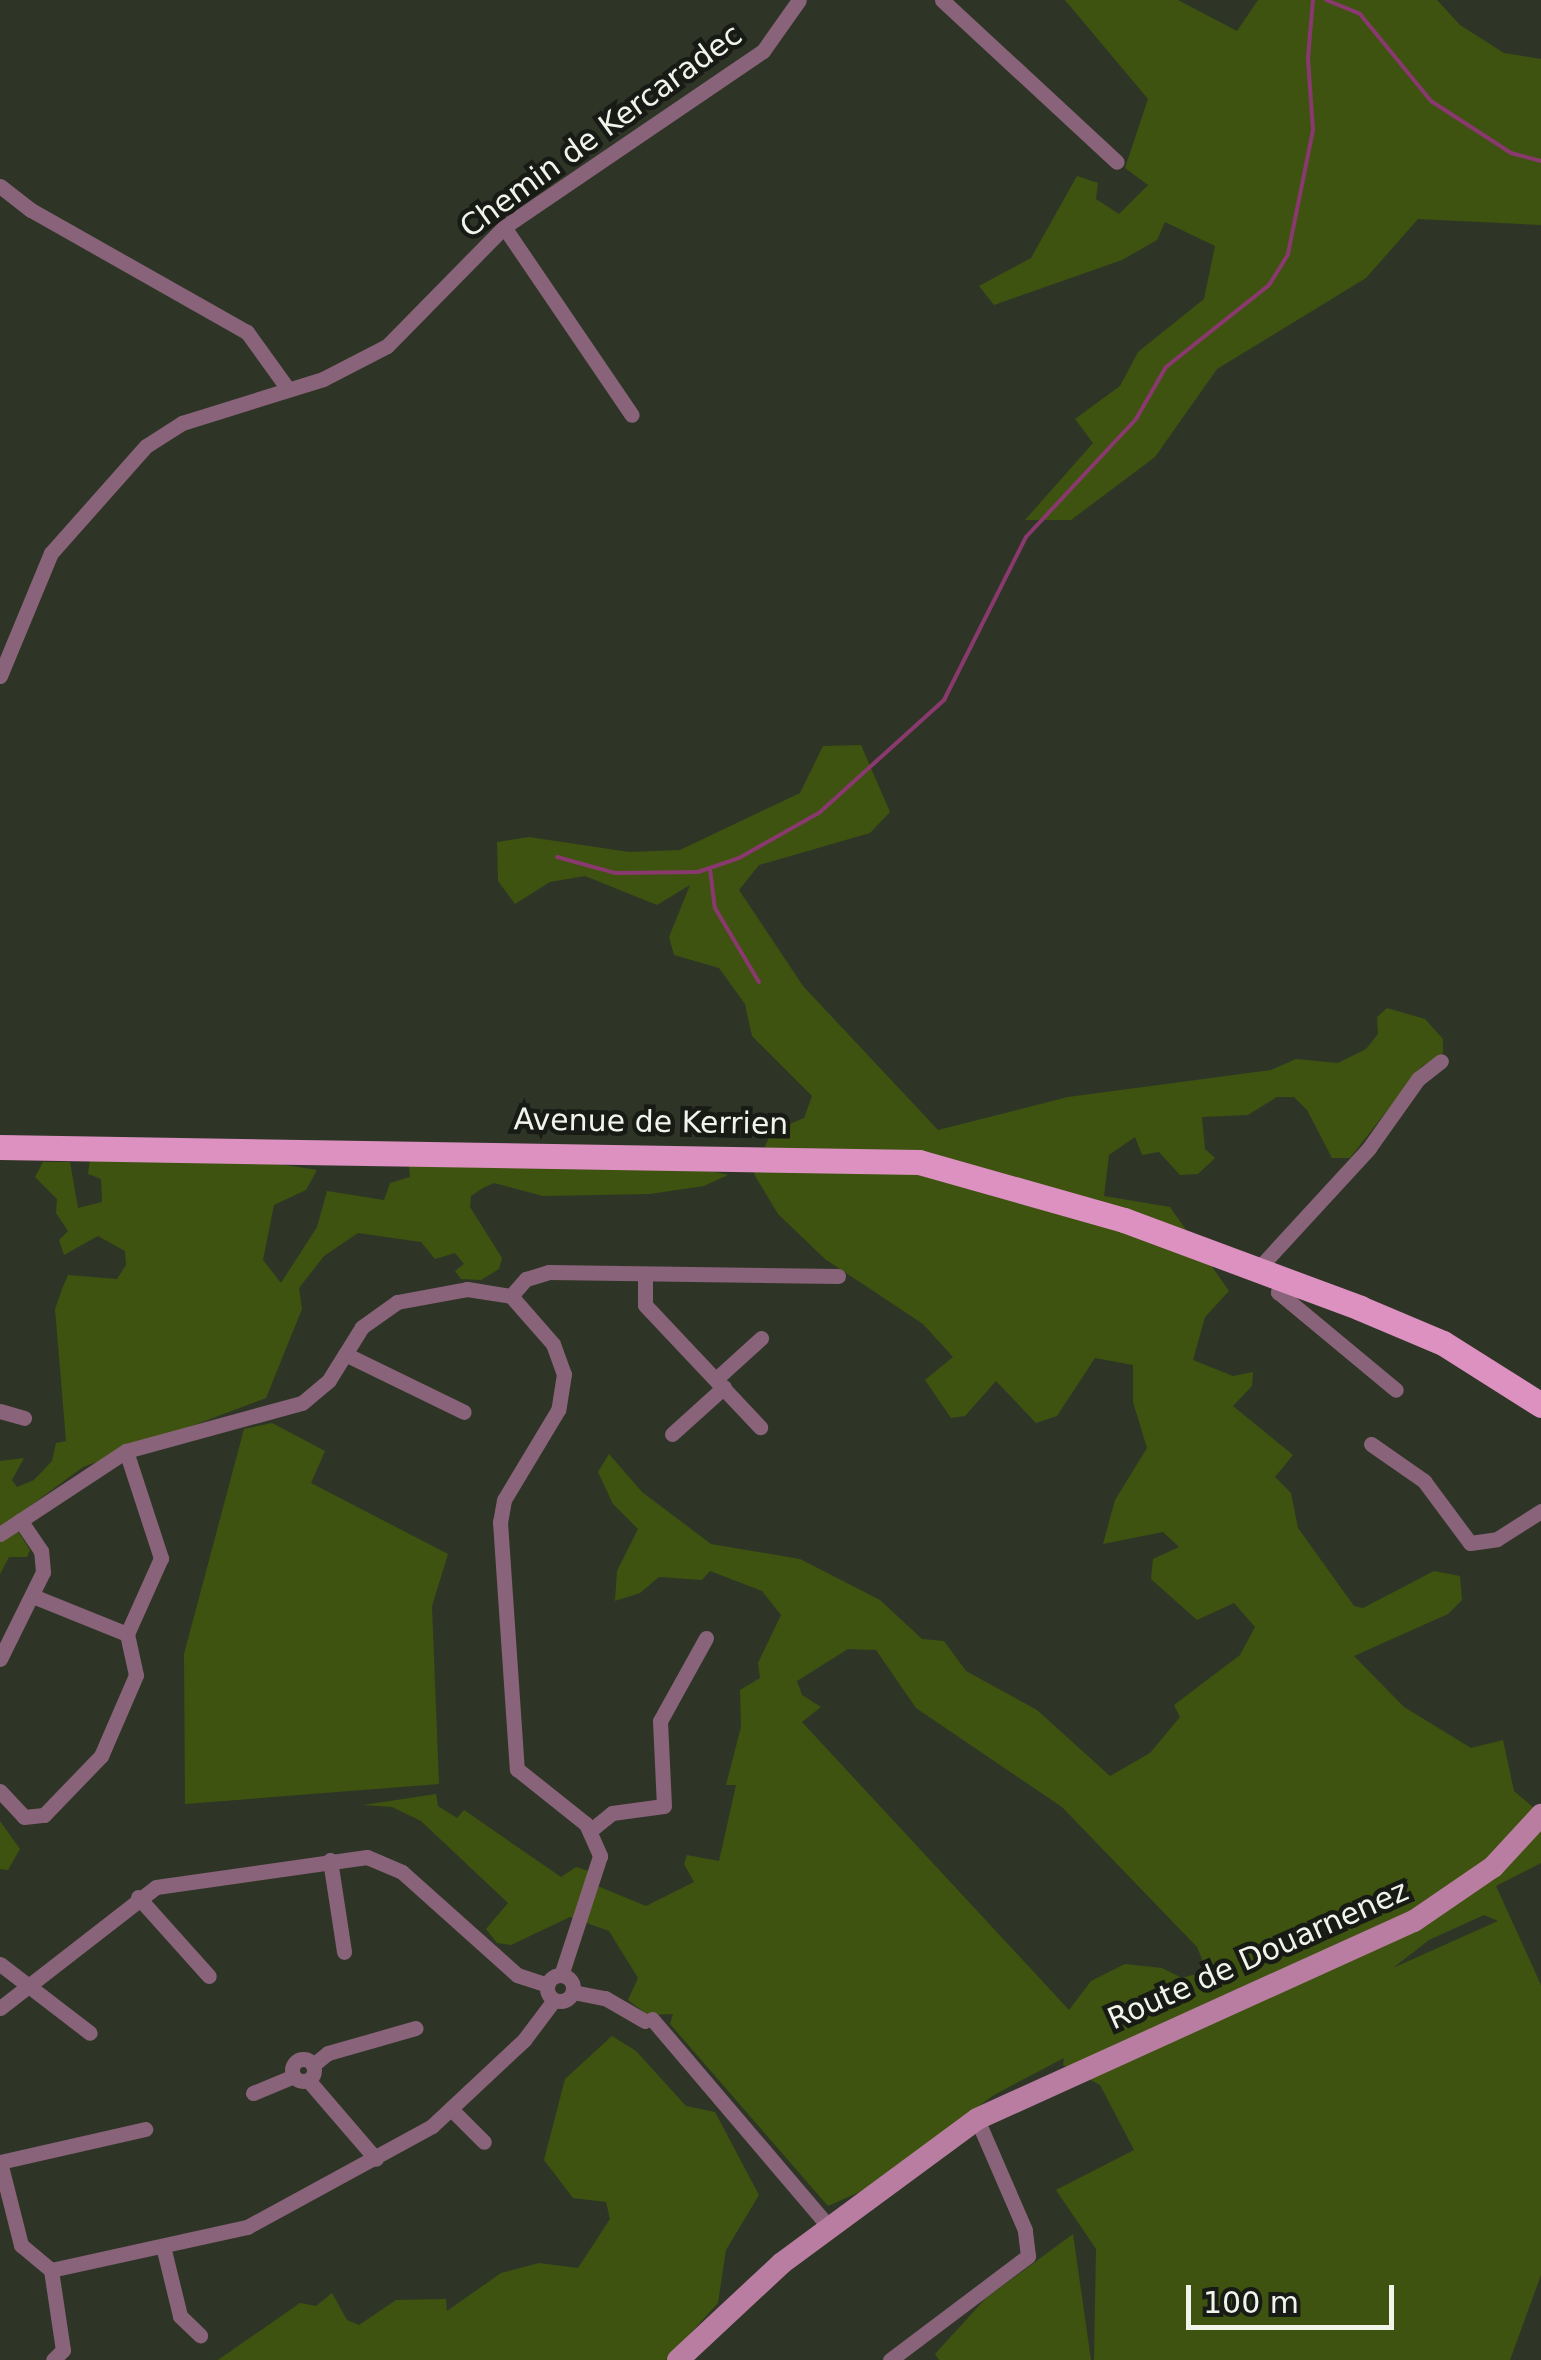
<!DOCTYPE html>
<html>
<head>
<meta charset="utf-8">
<style>
  body { margin:0 }
  #map { position:relative; width:1541px; height:2360px; overflow:hidden; background:#2f3526; font-family:"DejaVu Sans",sans-serif }
  div>[style] { position:absolute }
  [style*='--x'] { left:calc(var(--x)*1px); top:calc(var(--y)*1px); width:calc(var(--w)*1px); rotate:calc(var(--a)*1deg) }
  .green>* { inset:0; background:#3e530f }
  .stream>* { height:4px; margin:-2px; padding:0 2px; transform-origin:2px; border-radius:2px; background:#89396e }
  .street>* { height:15px; margin:-7.5px; padding:0 7.5px; transform-origin:7.5px; border-radius:7.5px; background:#886379 }
  .street>.ring { margin:-7.5px; padding:0; box-sizing:content-box; background:none; border:15px solid #886379; border-radius:50% }
  .secondary>* { height:22px; margin:-11px; padding:0 11px; transform-origin:11px; border-radius:11px; background:#b87da1 }
  .primary>* { height:25px; margin:-12.5px; padding:0 12.5px; transform-origin:12.5px; border-radius:12.5px; background:#dc91c0 }
  span { translate:-50% -50%; white-space:nowrap; text-align:center; line-height:1.15; -webkit-text-stroke:9px #181b15; paint-order:stroke }
  .street-label { font-size:30px; color:#f0f4eb }
  .scale { position:absolute; left:1186px; top:2285px; width:208px; height:45px; box-sizing:border-box; border:5px solid #f0f4eb; border-top:0; padding-left:12px; font-size:30px; line-height:35px; white-space:nowrap; color:#f0f4eb; -webkit-text-stroke:8px #181b15; paint-order:stroke }
</style>
</head>
<body>
<div id="map">
  <div class="green">
    <div style="clip-path:polygon(1065px 0,1178px 0,1237px 31px,1258px 0,1437px 0,1460px 25px,1504px 53px,1541px 59px,1541px 225px,1418px 219px,1366px 278px,1217px 369px,1155px 457px,1071px 520px,1025px 520px,1093px 443px,1075px 419px,1120px 386px,1138px 352px,1204px 299px,1215px 246px,1165px 222px,1157px 240px,1122px 260px,994px 305px,979px 286px,1031px 258px,1077px 176px,1098px 183px,1096px 199px,1119px 214px,1148px 185px,1125px 168px,1148px 99px)"></div>
    <div style="clip-path:polygon(evenodd,861px 745px,890px 812px,870px 833px,759px 865px,739px 890px,803px 986px,938px 1130px,1068px 1097px,1271px 1070px,1296px 1059px,1338px 1063px,1366px 1049px,1378px 1034px,1377px 1017px,1387px 1008px,1425px 1019px,1443px 1039px,1443px 1053px,1421px 1067px,1350px 1158px,1332px 1158px,1307px 1110px,1294px 1097px,1277px 1097px,1248px 1115px,1202px 1117px,1205px 1149px,1215px 1158px,1198px 1174px,1180px 1175px,1159px 1152px,1142px 1155px,1135px 1137px,1109px 1155px,1104px 1196px,1170px 1207px,1229px 1291px,1205px 1317px,1193px 1360px,1233px 1376px,1253px 1372px,1252px 1386px,1233px 1406px,1293px 1455px,1275px 1477px,1291px 1493px,1298px 1528px,1354px 1606px,1363px 1608px,1434px 1571px,1460px 1576px,1462px 1600px,1448px 1614px,1354px 1656px,1404px 1707px,1471px 1748px,1503px 1740px,1514px 1791px,1541px 1814px,1541px 1863px,1496px 1886px,1541px 1985px,1541px 2275px,1510px 2360px,1094px 2360px,1096px 2249px,1056px 2190px,1134px 2150px,1100px 2085px,1063px 2065px,1064px 2058px,994px 2095px,864px 2190px,828px 2206px,670px 2024px,673px 2014px,648px 2015px,628px 2000px,638px 1978px,609px 1931px,570px 1917px,511px 1945px,497px 1943px,486px 1929px,508px 1903px,421px 1821px,392px 1807px,363px 1805px,436px 1794px,438px 1806px,457px 1818px,464px 1810px,561px 1877px,576px 1867px,592px 1872px,590px 1883px,646px 1906px,694px 1882px,684px 1864px,687px 1855px,719px 1861px,736px 1785px,726px 1785px,741px 1727px,740px 1690px,760px 1678px,758px 1663px,781px 1615px,762px 1591px,710px 1571px,702px 1580px,659px 1577px,640px 1593px,615px 1601px,617px 1571px,638px 1529px,613px 1504px,598px 1472px,609px 1454px,642px 1492px,711px 1544px,800px 1559px,880px 1600px,922px 1639px,944px 1641px,966px 1671px,1037px 1710px,1110px 1776px,1150px 1753px,1180px 1717px,1174px 1705px,1240px 1655px,1255px 1627px,1234px 1603px,1197px 1620px,1151px 1579px,1153px 1559px,1179px 1547px,1163px 1532px,1103px 1544px,1115px 1500px,1147px 1448px,1133px 1402px,1133px 1365px,1095px 1358px,1057px 1416px,1036px 1423px,996px 1381px,965px 1416px,951px 1418px,925px 1380px,953px 1357px,923px 1324px,825px 1259px,778px 1214px,754px 1174px,771px 1132px,804px 1118px,812px 1096px,752px 1036px,745px 1004px,719px 968px,674px 955px,669px 937px,690px 885px,657px 905px,585px 876px,550px 882px,515px 904px,498px 881px,497px 842px,529px 837px,629px 852px,680px 850px,800px 793px,823px 746px,861px 745px,848px 1649px,876px 1650px,916px 1708px,1062px 1807px,1197px 1947px,1207px 1971px,1182px 1978px,1162px 1968px,1125px 1964px,1091px 1981px,1069px 2010px,802px 1722px,821px 1707px,802px 1695px,797px 1681px,848px 1649px,861px 745px,1484px 1915px,1498px 1921px,1393px 1968px,1429px 1940px,1484px 1915px)"></div>
    <div style="clip-path:polygon(420px 1158px,669px 1161px,728px 1175px,704px 1186px,650px 1194px,543px 1196px,494px 1183px,483px 1188px,471px 1196px,470px 1207px,502px 1258px,499px 1269px,481px 1280px,461px 1279px,455px 1271px,464px 1264px,455px 1253px,435px 1259px,421px 1242px,358px 1233px,324px 1256px,299px 1288px,302px 1309px,266px 1398px,83px 1467px,11px 1520px,30px 1550px,27px 1557px,9px 1557px,0 1574px,0 1461px,24px 1458px,12px 1480px,17px 1487px,34px 1480px,52px 1461px,56px 1443px,66px 1441px,55px 1309px,62px 1289px,68px 1275px,117px 1279px,126px 1265px,125px 1251px,98px 1236px,64px 1255px,59px 1240px,68px 1231px,56px 1213px,57px 1199px,35px 1177px,43px 1162px,70px 1162px,78px 1208px,102px 1202px,101px 1179px,88px 1174px,90px 1159px,260px 1161px,317px 1170px,306px 1190px,274px 1205px,263px 1260px,281px 1283px,317px 1227px,327px 1191px,384px 1200px,390px 1183px,410px 1177px,409px 1167px)"></div>
    <div style="clip-path:polygon(272px 1423px,325px 1451px,311px 1483px,448px 1554px,432px 1606px,439px 1784px,185px 1804px,184px 1654px,244px 1429px)"></div>
    <div style="clip-path:polygon(0 1821px,20px 1849px,8px 1870px,0 1869px)"></div>
    <div style="clip-path:polygon(612px 2036px,636px 2051px,686px 2106px,715px 2112px,759px 2195px,726px 2250px,718px 2303px,666px 2360px,218px 2360px,300px 2303px,316px 2306px,332px 2293px,347px 2320px,359px 2325px,396px 2300px,446px 2299px,447px 2311px,501px 2273px,539px 2263px,578px 2268px,610px 2219px,606px 2202px,573px 2198px,544px 2160px,565px 2079px)"></div>
    <div style="clip-path:polygon(1073px 2234px,1091px 2360px,939px 2360px,935px 2354px,986px 2298px)"></div>
  </div>
  <div class="stream">
    <div style="--x:1326;--y:0;--w:37;--a:22"></div>
    <div style="--x:1360;--y:14;--w:112;--a:50.8"></div>
    <div style="--x:1431;--y:101;--w:95;--a:33"></div>
    <div style="--x:1511;--y:153;--w:31;--a:15"></div>
    <div style="--x:557;--y:857;--w:60;--a:15.4"></div>
    <div style="--x:615;--y:873;--w:83;--a:-0.7"></div>
    <div style="--x:698;--y:872;--w:43;--a:-18.9"></div>
    <div style="--x:739;--y:858;--w:92;--a:-29.4"></div>
    <div style="--x:819;--y:813;--w:169;--a:-42.1"></div>
    <div style="--x:944;--y:700;--w:182;--a:-63.3"></div>
    <div style="--x:1026;--y:537;--w:161;--a:-47"></div>
    <div style="--x:1136;--y:419;--w:60;--a:-60"></div>
    <div style="--x:1166;--y:367;--w:132;--a:-38.5"></div>
    <div style="--x:1269;--y:285;--w:36;--a:-58"></div>
    <div style="--x:1288;--y:254;--w:126;--a:-78.6"></div>
    <div style="--x:1313;--y:130;--w:72;--a:-94"></div>
    <div style="--x:1308;--y:58;--w:58;--a:-85.1"></div>
    <div style="--x:710;--y:869;--w:39;--a:83"></div>
    <div style="--x:715;--y:908;--w:86;--a:59.3"></div>
  </div>
  <div class="street">
    <div style="--x:942;--y:0;--w:238;--a:42.8"></div>
    <div style="--x:0;--y:186;--w:39;--a:38"></div>
    <div style="--x:31;--y:210;--w:248;--a:29.5"></div>
    <div style="--x:247;--y:332;--w:70;--a:54.3"></div>
    <div style="--x:504;--y:227;--w:227;--a:55.8"></div>
    <div style="--x:0;--y:676;--w:133;--a:-67.5"></div>
    <div style="--x:51;--y:553;--w:143;--a:-48.4"></div>
    <div style="--x:146;--y:446;--w:43;--a:-32.6"></div>
    <div style="--x:182;--y:423;--w:148;--a:-17.3"></div>
    <div style="--x:323;--y:379;--w:72;--a:-27.3"></div>
    <div style="--x:387;--y:346;--w:167;--a:-45.5"></div>
    <div style="--x:504;--y:227;--w:313;--a:-34.2"></div>
    <div style="--x:763;--y:51;--w:62;--a:-54.8"></div>
    <div style="--x:1257;--y:1270;--w:166;--a:-47.4"></div>
    <div style="--x:1369;--y:1148;--w:85;--a:-54.6"></div>
    <div style="--x:1418;--y:1079;--w:29;--a:-38"></div>
    <div style="--x:645;--y:1274;--w:31;--a:90"></div>
    <div style="--x:645;--y:1305;--w:168;--a:46.7"></div>
    <div style="--x:1282;--y:1280;--w:13;--a:108"></div>
    <div style="--x:1278;--y:1292;--w:153;--a:39.7"></div>
    <div style="--x:511;--y:1296;--w:23;--a:-49"></div>
    <div style="--x:526;--y:1279;--w:24;--a:-17"></div>
    <div style="--x:549;--y:1272;--w:289;--a:0.8"></div>
    <div style="--x:345;--y:1354;--w:132;--a:26"></div>
    <div style="--x:716;--y:1379;--w:61;--a:-42.3"></div>
    <div style="--x:0;--y:1411;--w:25;--a:16"></div>
    <div style="--x:672;--y:1434;--w:70;--a:-42.1"></div>
    <div style="--x:1371;--y:1444;--w:65;--a:34.9"></div>
    <div style="--x:1424;--y:1481;--w:77;--a:53.4"></div>
    <div style="--x:1470;--y:1543;--w:27;--a:-8"></div>
    <div style="--x:1497;--y:1539;--w:52;--a:-32.5"></div>
    <div style="--x:126;--y:1451;--w:113;--a:71.9"></div>
    <div style="--x:161;--y:1558;--w:83;--a:114.1"></div>
    <div style="--x:0;--y:1534;--w:151;--a:-33.4"></div>
    <div style="--x:126;--y:1451;--w:182;--a:-15.3"></div>
    <div style="--x:302;--y:1403;--w:35;--a:-40"></div>
    <div style="--x:329;--y:1380;--w:62;--a:-58.1"></div>
    <div style="--x:362;--y:1327;--w:43;--a:-35.5"></div>
    <div style="--x:397;--y:1302;--w:71;--a:-10.5"></div>
    <div style="--x:467;--y:1289;--w:45;--a:9"></div>
    <div style="--x:511;--y:1296;--w:64;--a:48.8"></div>
    <div style="--x:553;--y:1344;--w:32;--a:70"></div>
    <div style="--x:564;--y:1374;--w:36;--a:99"></div>
    <div style="--x:558;--y:1410;--w:105;--a:121"></div>
    <div style="--x:504;--y:1500;--w:22;--a:100"></div>
    <div style="--x:500;--y:1522;--w:248;--a:86.1"></div>
    <div style="--x:517;--y:1769;--w:88;--a:38.6"></div>
    <div style="--x:586;--y:1824;--w:35;--a:66"></div>
    <div style="--x:600;--y:1856;--w:125;--a:108.1"></div>
    <div style="--x:0;--y:1659;--w:97;--a:-63.7"></div>
    <div style="--x:43;--y:1572;--w:21;--a:-95"></div>
    <div style="--x:41;--y:1551;--w:37;--a:-124"></div>
    <div style="--x:0;--y:1791;--w:35;--a:47"></div>
    <div style="--x:24;--y:1817;--w:20;--a:-6"></div>
    <div style="--x:44;--y:1815;--w:82;--a:-46"></div>
    <div style="--x:101;--y:1756;--w:88;--a:-66.6"></div>
    <div style="--x:136;--y:1675;--w:42;--a:-102.4"></div>
    <div style="--x:127;--y:1634;--w:99;--a:-158.1"></div>
    <div style="--x:591;--y:1830;--w:27;--a:-39"></div>
    <div style="--x:612;--y:1813;--w:52;--a:-7.7"></div>
    <div style="--x:664;--y:1806;--w:85;--a:-92.7"></div>
    <div style="--x:660;--y:1721;--w:95;--a:-61"></div>
    <div style="--x:330;--y:1860;--w:93;--a:81.3"></div>
    <div style="--x:138;--y:1897;--w:106;--a:48.1"></div>
    <div style="--x:0;--y:1964;--w:113;--a:37.5"></div>
    <div class="ring" style="left:547px;top:1975px;width:11px;height:11px"></div>
    <div style="--x:573;--y:1992;--w:33;--a:11"></div>
    <div style="--x:605;--y:1998;--w:46;--a:29.9"></div>
    <div style="--x:0;--y:2008;--w:197;--a:-37.8"></div>
    <div style="--x:156;--y:1887;--w:213;--a:-8.1"></div>
    <div style="--x:367;--y:1857;--w:38;--a:23"></div>
    <div style="--x:402;--y:1872;--w:154;--a:41.8"></div>
    <div style="--x:517;--y:1975;--w:32;--a:18"></div>
    <div style="--x:652;--y:2019;--w:273;--a:49.6"></div>
    <div class="ring" style="left:292px;top:2059px;width:7px;height:7px"></div>
    <div style="--x:313;--y:2065;--w:19;--a:-39"></div>
    <div style="--x:328;--y:2053;--w:91;--a:-15.9"></div>
    <div style="--x:308;--y:2080;--w:104;--a:49.3"></div>
    <div style="--x:253;--y:2093;--w:44;--a:-22.5"></div>
    <div style="--x:452;--y:2110;--w:45;--a:45"></div>
    <div style="--x:0;--y:2162;--w:86;--a:75.8"></div>
    <div style="--x:21;--y:2245;--w:39;--a:40"></div>
    <div style="--x:51;--y:2270;--w:201;--a:-12.4"></div>
    <div style="--x:247;--y:2227;--w:211;--a:-28.6"></div>
    <div style="--x:432;--y:2126;--w:126;--a:-43.1"></div>
    <div style="--x:524;--y:2040;--w:50;--a:-53.1"></div>
    <div style="--x:0;--y:2162;--w:149;--a:-12.8"></div>
    <div style="--x:163;--y:2246;--w:72;--a:76.3"></div>
    <div style="--x:180;--y:2316;--w:28;--a:44"></div>
    <div style="--x:51;--y:2270;--w:81;--a:81.5"></div>
    <div style="--x:63;--y:2350;--w:14;--a:135"></div>
    <div style="--x:890;--y:2360;--w:173;--a:-37"></div>
    <div style="--x:1028;--y:2256;--w:26;--a:-97"></div>
    <div style="--x:1025;--y:2230;--w:121;--a:-113.4"></div>
  </div>
  <div class="secondary">
    <div style="--x:678;--y:2360;--w:142;--a:-43"></div>
    <div style="--x:782;--y:2263;--w:242;--a:-36.4"></div>
    <div style="--x:977;--y:2119;--w:480;--a:-24.4"></div>
    <div style="--x:1414;--y:1921;--w:96;--a:-34.4"></div>
    <div style="--x:1493;--y:1867;--w:71;--a:-47.3"></div>
  </div>
  <div class="primary">
    <div style="--x:0;--y:1147;--w:919;--a:0.94"></div>
    <div style="--x:919;--y:1162;--w:213;--a:15.8"></div>
    <div style="--x:1124;--y:1220;--w:252;--a:20.4"></div>
    <div style="--x:1360;--y:1308;--w:90;--a:22.9"></div>
    <div style="--x:1443;--y:1343;--w:116;--a:32.3"></div>
  </div>
  <div class="street-label">
    <span style="left:601px;top:131px;rotate:-36deg">Chemin de Kercaradec</span>
    <span style="left:651px;top:1122px;rotate:1deg">Avenue de Kerrien</span>
    <span style="left:1258px;top:1955px;rotate:-24deg">Route de Douarnenez</span>
  </div>
  <div class="scale">100 m</div>
</div>
</body>
</html>
